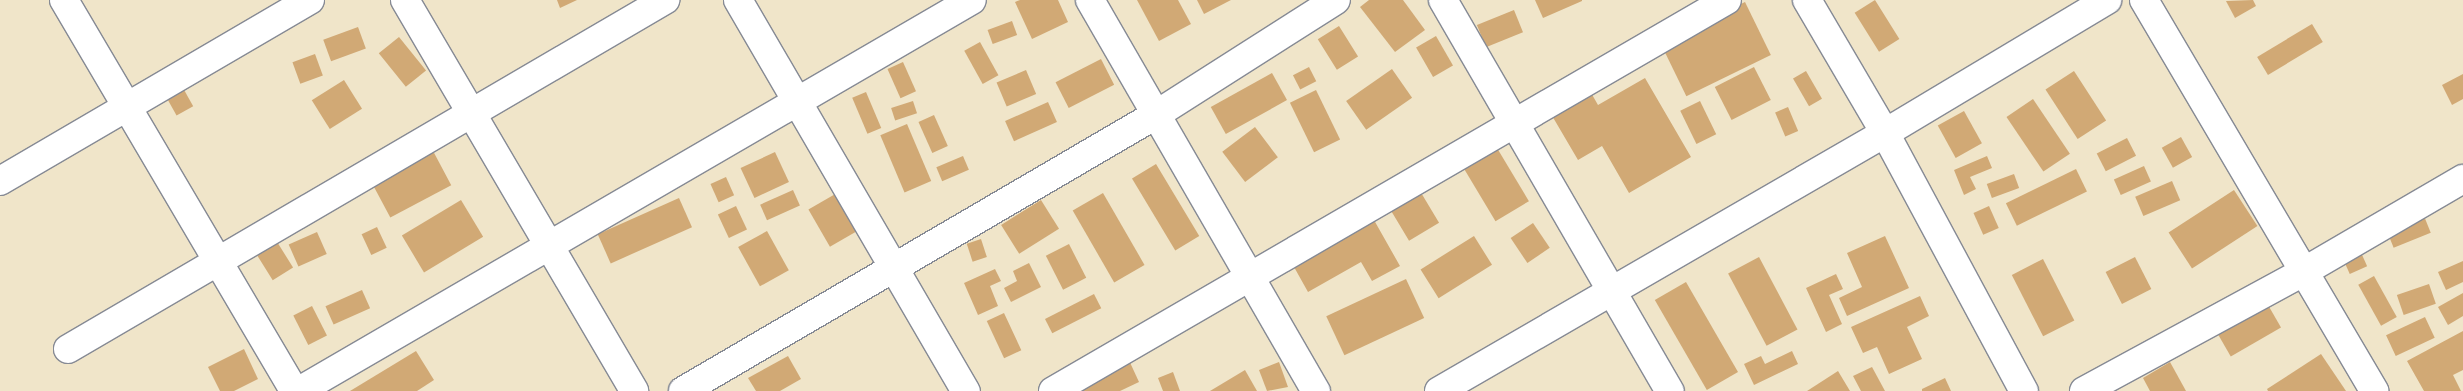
<!DOCTYPE html>
<html>
<head>
<meta charset="utf-8">
<style>
  body { margin:0 }
  #map { position:relative; width:2463px; height:391px; overflow:hidden; background:#f0e5c9; font-family:"Patrick Hand",sans-serif }
  div>[style] { position:absolute }
  [style*='--x'] { left:calc(var(--x)*1px); top:calc(var(--y)*1px); width:calc(var(--w)*1px); rotate:calc(var(--a)*1deg) }
  .building>* { inset:0; background:#d1a975; transform-origin:0 0 }
  .roads { filter:drop-shadow(1px 0 #868a94) drop-shadow(-1px 0 #868a94) drop-shadow(0 1px #868a94) drop-shadow(0 -1px #868a94) }
  .minor>* { height:28px; margin:-14px; padding:0 14px; transform-origin:14px; border-radius:14px; background:#fff }
  span { translate:-50% -50%; white-space:nowrap; text-align:center; line-height:1.15; -webkit-text-stroke:5px #fdfcf7; paint-order:stroke }
</style>
</head>
<body>
<div id="map">
  <div class="building">
    <div style="clip-path:polygon(557px 0,577px 0,560px 8px)"></div>
    <div style="clip-path:polygon(1020px 0,1058px 0,1068px 22px,1032px 39px,1015px 2px)"></div>
    <div style="clip-path:polygon(1137px 0,1178px 0,1191px 24px,1159px 41px)"></div>
    <div style="clip-path:polygon(1197px 0,1231px 0,1204px 14px)"></div>
    <div style="clip-path:polygon(1369px 0,1403px 0,1425px 30px,1395px 52px,1360px 7px)"></div>
    <div style="clip-path:polygon(1535px 0,1582px 0,1582px 1px,1543px 18px)"></div>
    <div style="left:1875px;top:0;width:46px;height:24px;rotate:58deg"></div>
    <div style="clip-path:polygon(2253px 0,2256px 6px,2235px 18px,2226px 1px)"></div>
    <div style="left:1745px;top:2px;width:59px;height:94px;rotate:64deg"></div>
    <div style="left:1514px;top:10px;width:24px;height:40px;rotate:68deg"></div>
    <div style="left:1012px;top:21px;width:15px;height:26px;rotate:70deg"></div>
    <div style="left:2312px;top:24px;width:21px;height:64px;rotate:59deg"></div>
    <div style="left:1339px;top:26px;width:36px;height:25px;rotate:58deg"></div>
    <div style="left:358px;top:27px;width:23px;height:37px;rotate:70deg"></div>
    <div style="left:1436px;top:36px;width:34px;height:23px;rotate:60deg"></div>
    <div style="left:399px;top:37px;width:43px;height:26px;rotate:51deg"></div>
    <div style="left:980px;top:42px;width:38px;height:18px;rotate:61deg"></div>
    <div style="left:315px;top:54px;width:23px;height:24px;rotate:70deg"></div>
    <div style="left:1101px;top:59px;width:29px;height:51px;rotate:63deg"></div>
    <div style="left:903px;top:62px;width:32px;height:17px;rotate:66deg"></div>
    <div style="left:1309px;top:67px;width:16px;height:18px;rotate:63deg"></div>
    <div style="left:1754px;top:67px;width:37px;height:44px;rotate:63deg"></div>
    <div style="left:1392px;top:69px;width:35px;height:56px;rotate:55deg"></div>
    <div style="left:1026px;top:70px;width:26px;height:32px;rotate:67deg"></div>
    <div style="left:1806px;top:71px;width:32px;height:15px;rotate:60deg"></div>
    <div style="left:2074px;top:71px;width:59px;height:34px;rotate:57deg"></div>
    <div style="left:1272px;top:73px;width:31px;height:70px;rotate:61deg"></div>
    <div style="clip-path:polygon(2463px 74px,2463px 99px,2452px 105px,2442px 85px)"></div>
    <div style="clip-path:polygon(1645px 78px,1691px 157px,1629px 193px,1602px 146px,1578px 160px,1551px 114px,1590px 91px,1598px 105px)"></div>
    <div style="left:344px;top:80px;width:34px;height:38px;rotate:58deg"></div>
    <div style="left:183px;top:88px;width:21px;height:19px;rotate:61deg"></div>
    <div style="left:1316px;top:90px;width:55px;height:29px;rotate:64deg"></div>
    <div style="left:866px;top:92px;width:39px;height:15px;rotate:67deg"></div>
    <div style="left:2033px;top:99px;width:66px;height:32px;rotate:56deg"></div>
    <div style="left:913px;top:101px;width:13px;height:23px;rotate:72deg"></div>
    <div style="left:1700px;top:101px;width:37px;height:22px;rotate:64deg"></div>
    <div style="left:1048px;top:102px;width:22px;height:47px;rotate:66deg"></div>
    <div style="left:1788px;top:107px;width:26px;height:14px;rotate:67deg"></div>
    <div style="left:1964px;top:111px;width:37px;height:30px;rotate:61deg"></div>
    <div style="left:934px;top:115px;width:34px;height:17px;rotate:66deg"></div>
    <div style="left:907px;top:124px;width:62px;height:29px;rotate:67deg"></div>
    <div style="left:1255px;top:127px;width:38px;height:41px;rotate:53deg"></div>
    <div style="left:2181px;top:137px;width:23px;height:22px;rotate:61deg"></div>
    <div style="left:2127px;top:138px;width:20px;height:34px;rotate:63deg"></div>
    <div style="left:1497px;top:148px;width:62px;height:39px;rotate:59deg"></div>
    <div style="left:432px;top:149px;width:41px;height:69px;rotate:62deg"></div>
    <div style="left:775px;top:152px;width:33px;height:38px;rotate:65deg"></div>
    <div style="left:963px;top:156px;width:15px;height:29px;rotate:67deg"></div>
    <div style="clip-path:polygon(1987px 156px,1992px 168px,1970px 177px,1976px 189px,1964px 195px,1954px 170px)"></div>
    <div style="left:1156px;top:164px;width:84px;height:28px;rotate:59deg"></div>
    <div style="left:2144px;top:166px;width:17px;height:33px;rotate:66deg"></div>
    <div style="left:2076px;top:169px;width:25px;height:78px;rotate:64deg"></div>
    <div style="left:2014px;top:174px;width:15px;height:29px;rotate:70deg"></div>
    <div style="left:726px;top:177px;width:20px;height:17px;rotate:66deg"></div>
    <div style="left:2172px;top:181px;width:21px;height:40px;rotate:67deg"></div>
    <div style="left:793px;top:190px;width:17px;height:36px;rotate:66deg"></div>
    <div style="left:2234px;top:190px;width:43px;height:78px;rotate:57deg"></div>
    <div style="left:1420px;top:191px;width:37px;height:35px;rotate:59deg"></div>
    <div style="left:837px;top:193px;width:43px;height:33px;rotate:60deg"></div>
    <div style="left:1103px;top:193px;width:83px;height:35px;rotate:60deg"></div>
    <div style="left:679px;top:198px;width:32px;height:89px;rotate:66deg"></div>
    <div style="left:461px;top:200px;width:43px;height:69px;rotate:59deg"></div>
    <div style="left:1041px;top:200px;width:34px;height:47px;rotate:58deg"></div>
    <div style="left:736px;top:206px;width:26px;height:20px;rotate:65deg"></div>
    <div style="left:1989px;top:206px;width:24px;height:17px;rotate:66deg"></div>
    <div style="clip-path:polygon(1370px 213px,1400px 266px,1372px 281px,1361px 262px,1308px 292px,1289px 258px)"></div>
    <div style="left:2424px;top:216px;width:18px;height:40px;rotate:68deg"></div>
    <div style="left:1533px;top:223px;width:30px;height:27px;rotate:56deg"></div>
    <div style="left:377px;top:227px;width:23px;height:17px;rotate:65deg"></div>
    <div style="left:767px;top:231px;width:45px;height:33px;rotate:61deg"></div>
    <div style="left:317px;top:232px;width:24px;height:31px;rotate:66deg"></div>
    <div style="left:1474px;top:236px;width:34px;height:63px;rotate:58deg"></div>
    <div style="clip-path:polygon(1885px 236px,1909px 288px,1847px 316px,1839px 298px,1862px 287px,1847px 253px)"></div>
    <div style="left:274px;top:237px;width:36px;height:24px;rotate:58deg"></div>
    <div style="left:981px;top:239px;width:19px;height:15px;rotate:72deg"></div>
    <div style="left:1069px;top:244px;width:38px;height:26px;rotate:63deg"></div>
    <div style="left:2359px;top:248px;width:20px;height:19px;rotate:66deg"></div>
    <div style="left:1759px;top:257px;width:82px;height:35px;rotate:62deg"></div>
    <div style="left:2135px;top:257px;width:36px;height:33px;rotate:63deg"></div>
    <div style="left:2043px;top:259px;width:69px;height:35px;rotate:63deg"></div>
    <div style="clip-path:polygon(2463px 261px,2463px 282px,2446px 290px,2438px 272px)"></div>
    <div style="clip-path:polygon(1029px 263px,1041px 287px,1011px 302px,1004px 288px,1017px 281px,1013px 271px)"></div>
    <div style="clip-path:polygon(995px 269px,1001px 281px,990px 286px,998px 306px,978px 315px,964px 283px)"></div>
    <div style="clip-path:polygon(1836px 274px,1843px 289px,1829px 295px,1842px 324px,1826px 332px,1806px 288px)"></div>
    <div style="left:2374px;top:276px;width:47px;height:18px;rotate:61deg"></div>
    <div style="left:1406px;top:279px;width:43px;height:88px;rotate:65deg"></div>
    <div style="left:1686px;top:282px;width:104px;height:36px;rotate:60deg"></div>
    <div style="left:2429px;top:284px;width:21px;height:34px;rotate:71deg"></div>
    <div style="left:362px;top:290px;width:20px;height:40px;rotate:66deg"></div>
    <div style="clip-path:polygon(2463px 293px,2463px 316px,2448px 325px,2438px 307px)"></div>
    <div style="left:1094px;top:294px;width:16px;height:55px;rotate:63deg"></div>
    <div style="clip-path:polygon(1920px 296px,1929px 316px,1907px 327px,1922px 359px,1889px 374px,1877px 347px,1863px 353px,1851px 327px)"></div>
    <div style="left:2264px;top:298px;width:34px;height:58px;rotate:60deg"></div>
    <div style="left:312px;top:306px;width:33px;height:21px;rotate:63deg"></div>
    <div style="left:1004px;top:313px;width:41px;height:19px;rotate:65deg"></div>
    <div style="left:2425px;top:317px;width:23px;height:43px;rotate:65deg"></div>
    <div style="clip-path:polygon(2463px 331px,2463px 370px,2453px 375px,2461px 391px,2424px 391px,2407px 361px)"></div>
    <div style="clip-path:polygon(244px 349px,258px 379px,234px 391px,220px 391px,208px 367px)"></div>
    <div style="clip-path:polygon(416px 351px,434px 380px,417px 391px,350px 391px)"></div>
    <div style="clip-path:polygon(1792px 351px,1798px 364px,1754px 385px,1744px 364px,1761px 356px,1765px 364px)"></div>
    <div style="clip-path:polygon(2321px 354px,2346px 391px,2268px 391px,2267px 389px)"></div>
    <div style="clip-path:polygon(788px 356px,801px 379px,780px 391px,756px 391px,748px 378px)"></div>
    <div style="clip-path:polygon(1127px 356px,1139px 382px,1120px 391px,1060px 391px)"></div>
    <div style="clip-path:polygon(1279px 362px,1288px 387px,1267px 391px,1259px 370px)"></div>
    <div style="clip-path:polygon(2170px 362px,2186px 391px,2150px 391px,2143px 378px)"></div>
    <div style="clip-path:polygon(1872px 367px,1885px 391px,1861px 391px,1853px 376px)"></div>
    <div style="clip-path:polygon(1245px 370px,1257px 391px,1210px 391px)"></div>
    <div style="clip-path:polygon(1838px 371px,1850px 391px,1807px 391px)"></div>
    <div style="clip-path:polygon(1173px 372px,1180px 391px,1163px 391px,1158px 378px)"></div>
    <div style="clip-path:polygon(1945px 378px,1951px 391px,1922px 391px,1922px 389px)"></div>
  </div>
  <div class="roads">
    <div class="minor">
      <div style="--x:64;--y:0;--w:454;--a:59.5"></div>
      <div style="--x:405;--y:0;--w:453;--a:59.6"></div>
      <div style="--x:738;--y:0;--w:453;--a:59.8"></div>
      <div style="--x:1090;--y:0;--w:452;--a:60"></div>
      <div style="--x:1443;--y:0;--w:452;--a:59.9"></div>
      <div style="--x:1807;--y:0;--w:154;--a:59.6"></div>
      <div style="--x:1885;--y:133;--w:293;--a:61.7"></div>
      <div style="--x:2144;--y:0;--w:454;--a:59.5"></div>
      <div style="--x:0;--y:181;--w:359;--a:-30.3"></div>
      <div style="--x:68;--y:349;--w:692;--a:-30.31"></div>
      <div style="--x:299;--y:391;--w:778;--a:-30.16"></div>
      <div style="--x:683;--y:391;--w:549;--a:-30.3"></div>
      <div style="--x:1157;--y:114;--w:212;--a:-32.5"></div>
      <div style="--x:1053;--y:391;--w:779;--a:-30.12"></div>
      <div style="--x:1439;--y:391;--w:515;--a:-30.05"></div>
      <div style="--x:1885;--y:133;--w:259;--a:-30.9"></div>
      <div style="--x:2084;--y:391;--w:249;--a:-28.5"></div>
      <div style="--x:2303;--y:272;--w:185;--a:-30.2"></div>
    </div>
  </div>
</div>
</body>
</html>
